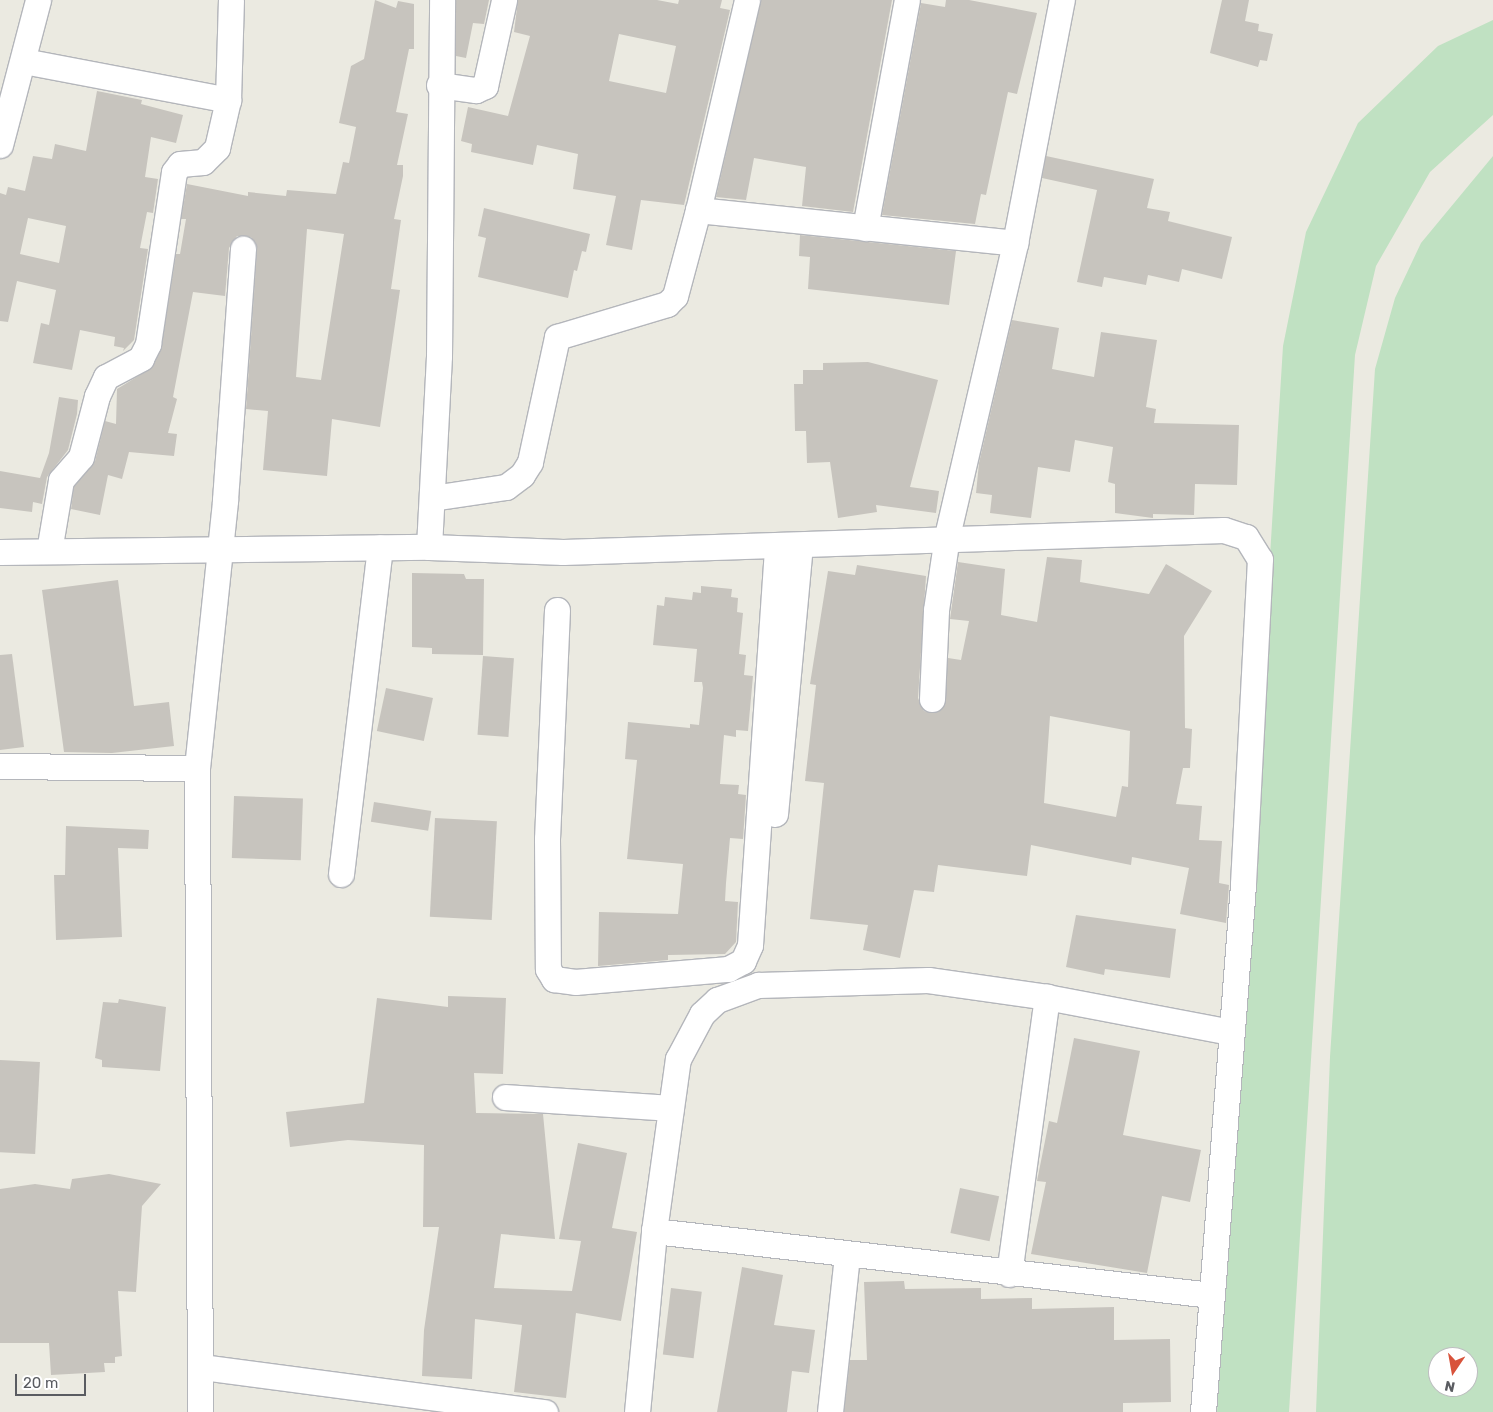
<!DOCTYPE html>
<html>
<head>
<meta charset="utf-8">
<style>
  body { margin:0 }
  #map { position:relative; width:1493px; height:1412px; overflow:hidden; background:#ebeae1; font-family:Rubik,sans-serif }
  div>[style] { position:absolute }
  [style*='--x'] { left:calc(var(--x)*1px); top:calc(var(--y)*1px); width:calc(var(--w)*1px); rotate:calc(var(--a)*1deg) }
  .green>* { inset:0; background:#c0e1c2 }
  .building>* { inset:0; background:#c7c4be; transform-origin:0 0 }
  .roads { filter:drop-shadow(1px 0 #b4b6bb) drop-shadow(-1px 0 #b4b6bb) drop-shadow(0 1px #b4b6bb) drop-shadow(0 -1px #b4b6bb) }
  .street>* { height:25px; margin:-12.5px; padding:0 12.5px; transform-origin:12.5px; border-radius:12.5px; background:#fff }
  span { translate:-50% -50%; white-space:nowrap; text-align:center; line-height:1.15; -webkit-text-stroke:5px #fff; paint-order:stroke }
  .north { position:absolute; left:1428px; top:1347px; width:50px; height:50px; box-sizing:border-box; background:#fff; border:1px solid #bdbec0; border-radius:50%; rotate:192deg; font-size:14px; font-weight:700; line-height:20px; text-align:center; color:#5a5c61 }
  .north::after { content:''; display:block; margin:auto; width:18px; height:22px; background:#d8533b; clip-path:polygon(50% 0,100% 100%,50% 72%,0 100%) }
  .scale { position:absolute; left:15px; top:1374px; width:71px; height:22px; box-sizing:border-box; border:2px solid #5a5c61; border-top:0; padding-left:6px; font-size:15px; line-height:18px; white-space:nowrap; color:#5a5c61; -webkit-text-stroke:4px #fff; paint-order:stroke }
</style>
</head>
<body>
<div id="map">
  <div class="green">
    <div style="clip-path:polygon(1493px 20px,1493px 115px,1430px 172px,1376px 266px,1355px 355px,1289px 1412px,1217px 1412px,1283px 346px,1306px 232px,1358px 123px,1438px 46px)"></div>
    <div style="clip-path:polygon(evenodd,1493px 156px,1493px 1412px,1316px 1412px,1330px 1057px,1375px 369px,1395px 298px,1421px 243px,1493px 156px,1438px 1357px,1468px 1357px,1468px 1387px,1438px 1387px,1438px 1357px)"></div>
  </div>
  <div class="building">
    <div style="clip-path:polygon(evenodd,375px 0,396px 8px,398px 1px,414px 4px,414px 49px,409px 49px,396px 112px,408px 114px,397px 165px,403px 165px,403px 176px,394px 219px,401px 220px,391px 289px,400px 290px,380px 427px,332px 419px,327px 476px,263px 470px,268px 411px,246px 409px,257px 250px,251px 237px,237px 236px,229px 248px,225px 296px,193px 292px,173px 397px,177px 399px,168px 433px,177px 434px,174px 456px,129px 452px,122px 479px,108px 475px,100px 515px,71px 509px,74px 486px,95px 461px,105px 421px,116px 424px,117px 389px,148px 370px,161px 350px,176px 254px,180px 254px,186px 219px,181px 219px,187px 184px,248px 196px,248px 192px,286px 196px,287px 190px,336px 194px,343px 162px,349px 163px,356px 127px,339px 123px,351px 66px,364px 59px,375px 0,307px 229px,344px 234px,321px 380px,296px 377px,307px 229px)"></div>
    <div style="clip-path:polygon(456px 0,489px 0,484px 24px,473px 23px,466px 58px,456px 56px)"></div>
    <div style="clip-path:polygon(evenodd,518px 0,657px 0,678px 4px,679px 0,722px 0,720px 8px,730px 10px,684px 205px,641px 200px,632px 250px,606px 245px,616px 196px,573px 189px,578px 154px,537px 145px,533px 165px,471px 152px,472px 144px,461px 141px,468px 107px,508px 116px,530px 36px,514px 32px,518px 0,619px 34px,676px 46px,666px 93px,609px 81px,619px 34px)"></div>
    <div style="clip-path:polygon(761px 0,892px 0,853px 212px,802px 206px,806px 167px,754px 158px,746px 200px,716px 197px)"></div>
    <div style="clip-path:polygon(946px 0,969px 0,1037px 13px,1017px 94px,1008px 92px,986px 195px,981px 194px,975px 224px,882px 215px,921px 3px,945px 7px)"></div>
    <div style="clip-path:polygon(1222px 0,1249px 0,1245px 21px,1259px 24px,1258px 31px,1273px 34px,1267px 61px,1260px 60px,1258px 67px,1210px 53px)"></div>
    <div style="clip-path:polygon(evenodd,97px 91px,142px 100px,141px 104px,183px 115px,176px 143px,151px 137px,145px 177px,158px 179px,153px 213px,147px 212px,140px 248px,148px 249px,134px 340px,123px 351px,124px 348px,114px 346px,115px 337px,80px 330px,72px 370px,33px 363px,41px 323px,49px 325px,56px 290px,17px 281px,8px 322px,0 321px,0 193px,6px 195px,8px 187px,25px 191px,33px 156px,52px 159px,55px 144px,86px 151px,97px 91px,28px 218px,66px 226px,59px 263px,20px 254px,28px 218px)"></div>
    <div style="clip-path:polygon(1046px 156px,1154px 179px,1147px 208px,1170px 212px,1168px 221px,1232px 237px,1222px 279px,1182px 269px,1179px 282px,1148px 275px,1146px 285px,1104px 277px,1102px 287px,1077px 282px,1097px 190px,1042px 178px)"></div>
    <div style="clip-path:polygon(484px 208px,590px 234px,586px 252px,582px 251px,577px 271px,574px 270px,568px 298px,478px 277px,486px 238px,478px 236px)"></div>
    <div style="clip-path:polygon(800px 235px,956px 251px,949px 305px,808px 289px,810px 257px,799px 256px)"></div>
    <div style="clip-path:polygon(1012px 320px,1059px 328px,1052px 369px,1094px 377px,1101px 332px,1157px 340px,1146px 407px,1156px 409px,1154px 423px,1239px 425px,1237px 485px,1195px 484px,1194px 515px,1153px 514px,1153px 518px,1115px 513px,1115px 484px,1108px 482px,1113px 447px,1075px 440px,1070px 472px,1038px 467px,1031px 518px,990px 513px,992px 495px,976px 493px,979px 463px)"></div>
    <div style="clip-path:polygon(868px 362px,938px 380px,910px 487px,939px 491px,936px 513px,876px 505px,877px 512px,838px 518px,830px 462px,807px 463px,806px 431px,795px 431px,794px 384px,803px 384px,803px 370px,823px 370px,823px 363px)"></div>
    <div style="clip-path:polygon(59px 397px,78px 400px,77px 414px,68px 450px,47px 477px,42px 504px,33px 502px,32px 512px,0 508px,0 471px,40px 478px,49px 453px)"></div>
    <div style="clip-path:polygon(evenodd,1047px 557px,1082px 560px,1080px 582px,1149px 594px,1166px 564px,1212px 591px,1184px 636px,1185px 728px,1192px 729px,1190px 768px,1183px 768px,1176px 804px,1202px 806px,1199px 840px,1222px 841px,1219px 883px,1229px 885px,1226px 923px,1180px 914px,1189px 868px,1132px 857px,1131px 865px,1031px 845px,1027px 876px,938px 865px,934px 892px,914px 890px,900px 958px,863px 950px,868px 925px,810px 919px,824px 783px,805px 781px,816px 685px,810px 684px,828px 571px,855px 575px,857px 565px,926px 576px,918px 698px,924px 711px,932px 713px,944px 706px,948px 658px,961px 660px,969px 621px,950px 619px,958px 562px,1005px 569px,1001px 615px,1037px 622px,1047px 557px,1050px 716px,1130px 731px,1128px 787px,1122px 786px,1116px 817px,1044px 803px,1050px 716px)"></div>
    <div style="clip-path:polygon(412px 573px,464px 574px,466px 579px,484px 579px,483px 655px,432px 654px,432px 648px,412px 647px)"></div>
    <div style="clip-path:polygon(118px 580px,134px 706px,169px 702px,174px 746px,112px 753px,64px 752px,42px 590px)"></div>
    <div style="clip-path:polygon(701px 586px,732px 589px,731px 597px,738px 598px,737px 612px,743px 613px,739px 654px,746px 655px,744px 675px,753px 676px,748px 731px,736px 730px,736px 737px,724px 735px,720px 784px,739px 785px,738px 794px,746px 795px,743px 839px,730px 838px,726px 883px,725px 901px,738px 902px,736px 942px,725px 954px,668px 955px,668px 960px,598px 966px,599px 912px,678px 914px,683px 864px,627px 859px,637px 760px,625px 759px,628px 722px,690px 728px,690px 724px,699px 725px,703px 688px,702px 682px,694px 682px,697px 649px,653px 645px,657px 605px,664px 606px,665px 597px,692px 600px,693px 592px,701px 593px)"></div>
    <div style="clip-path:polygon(12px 654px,24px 747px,0 750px,0 655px)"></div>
    <div style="left:483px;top:656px;width:31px;height:79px;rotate:4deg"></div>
    <div style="left:386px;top:688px;width:48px;height:44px;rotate:12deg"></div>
    <div style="left:234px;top:796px;width:69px;height:62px;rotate:2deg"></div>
    <div style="left:374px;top:802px;width:58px;height:20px;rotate:9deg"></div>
    <div style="left:435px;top:818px;width:62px;height:99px;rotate:3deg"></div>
    <div style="clip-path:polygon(66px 826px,149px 830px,148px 849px,118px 848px,122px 937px,56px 940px,54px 875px,65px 875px)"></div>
    <div style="clip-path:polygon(1076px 915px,1176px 929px,1170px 978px,1105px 969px,1104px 975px,1066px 967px)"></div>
    <div style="clip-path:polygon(448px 996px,506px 998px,503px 1074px,474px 1073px,476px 1113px,543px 1114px,555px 1239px,501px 1234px,494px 1288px,572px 1291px,581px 1241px,559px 1239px,578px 1143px,627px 1153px,612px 1228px,637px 1232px,621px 1321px,576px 1313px,566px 1398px,514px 1392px,522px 1325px,475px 1319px,472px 1379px,422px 1376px,424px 1330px,439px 1227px,423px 1227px,424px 1145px,348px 1140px,290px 1147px,286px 1112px,364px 1103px,377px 998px,448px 1007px)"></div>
    <div style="clip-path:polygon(119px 999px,166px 1007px,160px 1071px,102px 1067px,102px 1060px,95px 1058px,103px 1002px,118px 1003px)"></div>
    <div style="clip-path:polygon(1074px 1038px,1140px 1051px,1123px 1135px,1201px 1150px,1190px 1202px,1162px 1196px,1147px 1273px,1031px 1254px,1046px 1182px,1037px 1181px,1049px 1121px,1057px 1123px)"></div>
    <div style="left:0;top:1060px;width:40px;height:92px;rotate:3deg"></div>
    <div style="clip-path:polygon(109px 1174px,161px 1184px,142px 1206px,136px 1292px,118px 1291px,122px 1356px,115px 1357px,115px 1363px,104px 1363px,105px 1372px,51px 1375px,49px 1343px,0 1343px,0 1189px,35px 1184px,70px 1189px,72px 1179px)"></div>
    <div style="left:960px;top:1188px;width:40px;height:46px;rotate:12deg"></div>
    <div style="clip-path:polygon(742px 1267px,783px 1275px,774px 1325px,815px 1330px,809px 1373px,792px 1371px,787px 1412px,717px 1412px)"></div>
    <div style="clip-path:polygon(904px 1281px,905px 1289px,981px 1288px,981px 1299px,1032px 1298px,1032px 1309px,1114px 1307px,1114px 1340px,1170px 1339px,1171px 1402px,1123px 1403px,1123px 1412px,844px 1412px,850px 1360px,867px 1360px,864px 1282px)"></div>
    <div style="left:671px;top:1288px;width:31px;height:67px;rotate:7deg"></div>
  </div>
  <div class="roads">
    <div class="street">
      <div style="--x:747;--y:0;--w:216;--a:103.1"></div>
      <div style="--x:698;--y:210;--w:319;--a:5.9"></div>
      <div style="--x:24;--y:61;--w:208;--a:10.8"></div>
      <div style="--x:439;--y:85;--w:37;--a:8"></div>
      <div style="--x:476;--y:90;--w:10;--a:-24"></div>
      <div style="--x:485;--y:86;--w:88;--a:-77.5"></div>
      <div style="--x:0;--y:145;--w:150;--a:-75.3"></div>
      <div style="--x:865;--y:228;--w:232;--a:-79.6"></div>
      <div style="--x:432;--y:498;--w:75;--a:-8.5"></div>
      <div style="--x:506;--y:487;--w:20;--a:-37"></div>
      <div style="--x:522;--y:475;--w:15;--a:-58"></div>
      <div style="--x:530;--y:462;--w:128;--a:-77.8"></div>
      <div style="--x:557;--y:337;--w:115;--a:-16.7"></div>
      <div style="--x:667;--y:304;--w:11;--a:-45"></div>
      <div style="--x:675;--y:296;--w:89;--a:-75"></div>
      <div style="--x:429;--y:547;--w:191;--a:-87"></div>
      <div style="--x:439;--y:356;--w:356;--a:-89.5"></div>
      <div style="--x:49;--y:551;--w:72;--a:-80.4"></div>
      <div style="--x:61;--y:480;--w:30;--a:-49"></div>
      <div style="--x:81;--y:457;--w:63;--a:-75.3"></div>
      <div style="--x:97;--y:396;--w:21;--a:-65"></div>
      <div style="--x:106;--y:377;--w:40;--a:-28"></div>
      <div style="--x:141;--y:358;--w:16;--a:-63"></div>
      <div style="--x:148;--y:344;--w:174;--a:-81.4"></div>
      <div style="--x:174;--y:172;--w:10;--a:-53"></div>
      <div style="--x:180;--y:164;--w:23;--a:-5"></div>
      <div style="--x:203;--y:162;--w:20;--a:-45"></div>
      <div style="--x:217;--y:148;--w:49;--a:-77.1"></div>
      <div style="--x:228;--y:100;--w:100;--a:-88.3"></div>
      <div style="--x:0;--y:552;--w:429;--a:-0.7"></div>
      <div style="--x:429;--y:547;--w:134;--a:2.1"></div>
      <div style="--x:563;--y:552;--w:661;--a:-1.91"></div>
      <div style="--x:1224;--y:530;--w:23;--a:18"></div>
      <div style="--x:1246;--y:537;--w:26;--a:58"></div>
      <div style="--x:1260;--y:559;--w:326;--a:93"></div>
      <div style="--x:1243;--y:885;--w:529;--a:94.34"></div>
      <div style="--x:557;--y:610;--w:229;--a:92.5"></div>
      <div style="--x:547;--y:839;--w:130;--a:89.6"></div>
      <div style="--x:548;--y:969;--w:12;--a:59"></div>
      <div style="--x:554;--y:979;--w:21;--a:8"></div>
      <div style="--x:575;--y:982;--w:154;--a:-4.9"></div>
      <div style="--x:728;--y:969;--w:17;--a:-28"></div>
      <div style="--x:743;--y:961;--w:17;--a:-66"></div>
      <div style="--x:750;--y:945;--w:399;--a:-86.1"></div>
      <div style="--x:932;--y:699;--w:89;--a:-87.4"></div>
      <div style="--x:936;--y:610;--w:75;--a:-81.5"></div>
      <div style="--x:947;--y:536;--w:301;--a:-76.9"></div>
      <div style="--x:1015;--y:243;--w:248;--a:-79.1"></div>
      <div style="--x:0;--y:766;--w:197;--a:0.6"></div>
      <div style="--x:775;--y:814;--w:269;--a:-84.7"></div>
      <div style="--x:341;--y:874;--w:329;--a:-83.2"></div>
      <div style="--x:505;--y:1097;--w:166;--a:3.8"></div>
      <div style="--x:654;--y:1231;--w:561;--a:6.55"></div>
      <div style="--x:1009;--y:1274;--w:280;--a:-82.2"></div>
      <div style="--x:202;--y:1367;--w:346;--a:7.5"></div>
      <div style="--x:200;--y:1412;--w:644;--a:-90.27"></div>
      <div style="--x:197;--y:768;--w:269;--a:-84"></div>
      <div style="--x:225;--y:500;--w:252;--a:-85.9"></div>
      <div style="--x:637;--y:1412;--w:182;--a:-84.6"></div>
      <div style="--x:654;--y:1231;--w:174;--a:-82.1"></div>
      <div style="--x:678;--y:1059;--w:51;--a:-61.9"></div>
      <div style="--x:702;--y:1014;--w:21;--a:-43"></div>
      <div style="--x:717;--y:1000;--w:44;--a:-20.1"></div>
      <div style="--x:758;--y:985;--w:170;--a:-1.7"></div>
      <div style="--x:928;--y:980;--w:120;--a:8.1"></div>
      <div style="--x:1047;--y:997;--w:187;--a:10.8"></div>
      <div style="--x:830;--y:1412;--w:157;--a:-83.8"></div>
    </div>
  </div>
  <div class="north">N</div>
  <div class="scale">20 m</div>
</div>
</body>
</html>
